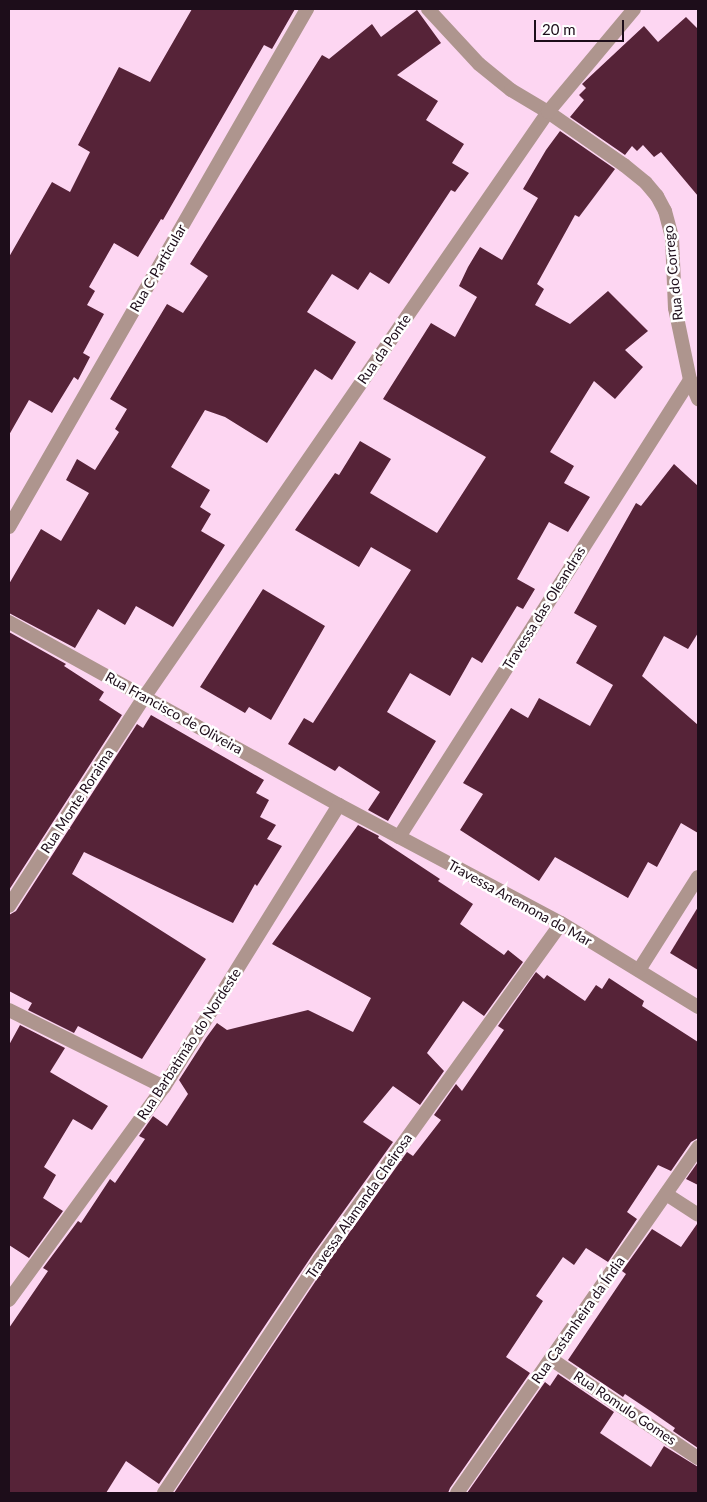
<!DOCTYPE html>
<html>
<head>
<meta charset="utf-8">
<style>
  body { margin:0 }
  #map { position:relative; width:707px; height:1502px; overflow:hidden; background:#fdd6f2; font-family:Lato,sans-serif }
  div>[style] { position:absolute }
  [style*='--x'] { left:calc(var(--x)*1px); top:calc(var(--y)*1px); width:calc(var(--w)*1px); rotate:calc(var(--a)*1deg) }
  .building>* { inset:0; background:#562338 }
  .minor>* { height:14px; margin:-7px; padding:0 7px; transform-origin:7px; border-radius:7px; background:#ae958e }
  span { translate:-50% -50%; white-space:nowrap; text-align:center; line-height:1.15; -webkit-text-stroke:5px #fff; paint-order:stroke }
  .street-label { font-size:14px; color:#1d0d1a }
  .frame { position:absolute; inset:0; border:10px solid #1d0d1a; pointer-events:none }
  .scale { position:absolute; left:534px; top:20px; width:90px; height:22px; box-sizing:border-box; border:2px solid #1d0d1a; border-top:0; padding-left:6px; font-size:15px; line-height:18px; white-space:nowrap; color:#1d0d1a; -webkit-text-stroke:4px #fff; paint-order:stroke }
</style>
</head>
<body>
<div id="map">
  <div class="building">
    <div style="clip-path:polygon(192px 9px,295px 9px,272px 49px,264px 45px,163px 220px,161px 219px,138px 257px,114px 243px,89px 287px,95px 291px,87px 305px,104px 314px,83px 353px,90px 357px,78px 380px,74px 377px,52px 413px,29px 400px,9px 435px,9px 257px,52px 182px,70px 192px,90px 152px,78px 145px,119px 67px,150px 82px)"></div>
    <div style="clip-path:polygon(417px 10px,441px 43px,397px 75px,438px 101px,426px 120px,464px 144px,452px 163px,469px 173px,455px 192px,451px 190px,389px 284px,370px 272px,358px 290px,332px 274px,307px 312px,356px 342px,332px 380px,315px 369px,267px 443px,225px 417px,205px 410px,171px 467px,210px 490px,200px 507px,211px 514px,201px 531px,225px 545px,173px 627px,136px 606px,125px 625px,98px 609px,75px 648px,9px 613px,9px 584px,41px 529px,61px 541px,89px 493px,66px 480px,77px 459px,95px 470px,119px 432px,115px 429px,127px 409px,110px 399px,167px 304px,183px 313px,208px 276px,190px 264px,322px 55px,329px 59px,372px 24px,381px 37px)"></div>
    <div style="clip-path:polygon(686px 17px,698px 29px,698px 196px,661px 152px,654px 157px,643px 145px,637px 151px,632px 146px,625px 155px,570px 117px,584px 100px,579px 95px,586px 88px,582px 84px,644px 26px,658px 42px)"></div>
    <div style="clip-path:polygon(560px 131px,615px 169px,579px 217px,575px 215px,537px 284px,544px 289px,535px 305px,570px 324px,608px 291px,648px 331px,625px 350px,643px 367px,615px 399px,594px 381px,550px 452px,574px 466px,564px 483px,590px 497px,568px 532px,549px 522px,517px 579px,535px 589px,523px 609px,517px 606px,482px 663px,472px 657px,450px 696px,410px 673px,387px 712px,436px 741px,388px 821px,368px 810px,380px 792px,339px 766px,335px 771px,288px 744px,304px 718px,313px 723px,411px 570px,371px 547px,359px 567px,295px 530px,335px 473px,339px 475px,360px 441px,391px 459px,370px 493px,437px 533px,486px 457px,383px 399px,431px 323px,455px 337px,477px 297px,459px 286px,468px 267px,480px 247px,502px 260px,538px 198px,523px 189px,546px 150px)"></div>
    <div style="clip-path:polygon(674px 464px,698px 486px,698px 633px,688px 649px,664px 636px,642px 676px,698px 725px,698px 833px,681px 823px,657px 867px,648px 862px,628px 898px,555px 857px,539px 881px,460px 830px,483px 794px,463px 783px,511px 708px,528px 718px,539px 698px,590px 726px,613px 685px,576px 663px,597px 626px,574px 613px,636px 503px,641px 506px)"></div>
    <div style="clip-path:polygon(263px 589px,325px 626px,271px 720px,249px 707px,245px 713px,200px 687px)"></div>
    <div style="clip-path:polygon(9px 632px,66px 664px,64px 666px,104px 692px,99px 700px,122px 715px,9px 890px)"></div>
    <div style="clip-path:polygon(151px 715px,264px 780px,256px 793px,269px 800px,260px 817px,276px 825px,267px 839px,282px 846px,257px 886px,255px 884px,233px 923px,84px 852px,72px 874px,206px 959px,142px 1059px,78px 1026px,74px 1033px,28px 1010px,32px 1003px,9px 991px,9px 915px,16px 911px,137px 724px,143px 728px)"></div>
    <div style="clip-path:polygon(358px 825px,379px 836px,378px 838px,440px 879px,438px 881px,473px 904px,460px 924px,504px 955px,508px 950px,523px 962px,484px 1016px,463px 1001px,427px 1053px,444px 1071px,420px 1105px,393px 1086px,363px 1122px,393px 1142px,313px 1254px,159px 1484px,126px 1461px,106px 1493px,9px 1493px,9px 1328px,48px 1271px,43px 1268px,78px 1221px,81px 1223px,110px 1179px,115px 1183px,145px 1139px,139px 1136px,153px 1116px,167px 1126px,188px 1094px,179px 1080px,206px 1038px,217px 1023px,227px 1030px,308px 1010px,353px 1032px,371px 998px,272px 944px)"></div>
    <div style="clip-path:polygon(698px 907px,698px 970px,670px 953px)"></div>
    <div style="clip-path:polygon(536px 972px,544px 979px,547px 975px,585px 1001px,596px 985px,602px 989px,609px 978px,644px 1001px,642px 1006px,698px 1042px,698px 1138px,691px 1142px,671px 1171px,658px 1165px,627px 1212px,637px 1219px,608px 1262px,586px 1248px,574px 1265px,563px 1257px,536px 1296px,543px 1301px,506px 1357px,530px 1373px,450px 1488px,448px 1493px,174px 1493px,327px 1264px,407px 1152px,413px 1156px,441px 1120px,434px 1115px,456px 1084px,462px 1091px,504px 1030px,498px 1026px)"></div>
    <div style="clip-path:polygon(20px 1025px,65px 1048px,50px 1072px,108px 1106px,92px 1130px,73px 1119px,44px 1167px,56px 1175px,43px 1198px,63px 1211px,29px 1258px,9px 1245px,9px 1045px)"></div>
    <div style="clip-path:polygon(698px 1162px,698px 1185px,686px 1179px)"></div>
    <div style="clip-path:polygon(697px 1224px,698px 1224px,698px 1448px,673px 1431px,675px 1428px,652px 1412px,625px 1394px,623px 1397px,568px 1360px,626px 1274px,622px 1271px,652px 1229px,681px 1247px)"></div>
    <div style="clip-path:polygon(558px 1374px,614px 1412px,600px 1433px,651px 1467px,664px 1446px,698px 1467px,698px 1493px,467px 1493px,545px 1382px,550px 1386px)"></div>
  </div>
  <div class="minor">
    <div style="--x:428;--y:9;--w:75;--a:47.2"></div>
    <div style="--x:479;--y:64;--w:41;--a:39.1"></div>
    <div style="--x:511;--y:90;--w:43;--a:30.7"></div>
    <div style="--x:548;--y:112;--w:93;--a:34.9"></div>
    <div style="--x:624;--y:165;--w:28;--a:39"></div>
    <div style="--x:646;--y:183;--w:17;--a:50"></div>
    <div style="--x:657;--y:196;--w:17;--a:62"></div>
    <div style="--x:665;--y:211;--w:27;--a:75"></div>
    <div style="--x:672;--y:237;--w:71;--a:87.6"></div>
    <div style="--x:675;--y:308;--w:74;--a:78.2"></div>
    <div style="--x:690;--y:380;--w:21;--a:67"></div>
    <div style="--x:9;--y:527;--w:598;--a:-60.09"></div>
    <div style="--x:9;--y:622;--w:377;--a:29"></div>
    <div style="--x:339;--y:805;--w:251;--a:28"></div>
    <div style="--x:561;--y:923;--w:161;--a:31.5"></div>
    <div style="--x:399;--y:837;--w:542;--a:-57.51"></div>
    <div style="--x:9;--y:906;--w:250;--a:-57.1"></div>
    <div style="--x:145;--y:696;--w:710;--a:-55.39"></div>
    <div style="--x:548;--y:112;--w:134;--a:-50.1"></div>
    <div style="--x:639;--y:970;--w:110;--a:-57.6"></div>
    <div style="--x:9;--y:1010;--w:173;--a:26.4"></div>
    <div style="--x:666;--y:1194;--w:38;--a:33"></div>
    <div style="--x:9;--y:1300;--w:263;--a:-54"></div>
    <div style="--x:164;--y:1087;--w:332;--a:-58.2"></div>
    <div style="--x:551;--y:1359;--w:177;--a:34"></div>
    <div style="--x:164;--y:1493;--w:281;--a:-56.3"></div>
    <div style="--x:320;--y:1259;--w:413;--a:-54.3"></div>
    <div style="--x:457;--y:1493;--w:422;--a:-55.1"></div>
  </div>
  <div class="street-label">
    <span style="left:158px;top:268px;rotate:-60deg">Rua C Particular</span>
    <span style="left:673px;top:273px;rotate:-96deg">Rua do Corrego</span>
    <span style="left:384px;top:349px;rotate:-55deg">Rua da Ponte</span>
    <span style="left:544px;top:608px;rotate:-58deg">Travessa das Oleandras</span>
    <span style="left:174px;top:713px;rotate:29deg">Rua Francisco de Oliveira</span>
    <span style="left:77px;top:801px;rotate:-57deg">Rua Monte Roraima</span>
    <span style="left:520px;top:903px;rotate:29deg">Travessa Anemona do Mar</span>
    <span style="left:189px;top:1044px;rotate:-57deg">Rua Barbatimão do Nordeste</span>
    <span style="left:359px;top:1206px;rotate:-55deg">Travessa Alamanda Cheirosa</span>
    <span style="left:578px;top:1320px;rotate:-55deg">Rua Castanheira da Índia</span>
    <span style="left:625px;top:1408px;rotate:34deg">Rua Romulo Gomes</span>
  </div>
  <div class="frame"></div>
  <div class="scale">20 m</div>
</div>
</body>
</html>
